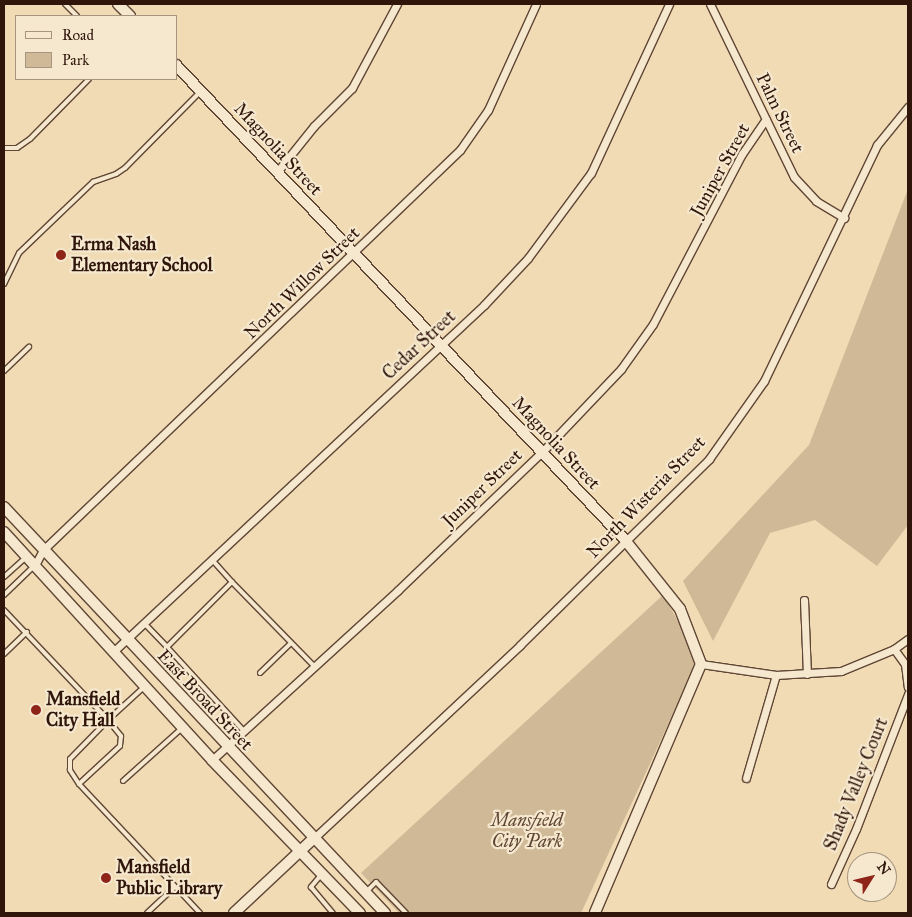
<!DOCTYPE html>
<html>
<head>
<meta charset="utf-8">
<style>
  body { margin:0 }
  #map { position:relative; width:912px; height:917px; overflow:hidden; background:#f0dbb4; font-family:"IM FELL Great Primer",serif }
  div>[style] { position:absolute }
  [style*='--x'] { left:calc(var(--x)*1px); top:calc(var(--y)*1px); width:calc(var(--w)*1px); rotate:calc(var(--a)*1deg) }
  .green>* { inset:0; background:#cfb997 }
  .roads { filter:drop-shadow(1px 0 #604635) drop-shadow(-1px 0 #604635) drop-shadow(0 1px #604635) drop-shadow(0 -1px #604635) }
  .lane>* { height:4px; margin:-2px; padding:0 2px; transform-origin:2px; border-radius:2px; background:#f5e8ce }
  .street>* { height:7px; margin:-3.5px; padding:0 3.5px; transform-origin:3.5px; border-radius:3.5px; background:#f5e8ce }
  .secondary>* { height:10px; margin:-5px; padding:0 5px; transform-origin:5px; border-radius:5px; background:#f5e8ce }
  .dots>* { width:14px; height:14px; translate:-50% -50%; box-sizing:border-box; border:2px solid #f5e8ce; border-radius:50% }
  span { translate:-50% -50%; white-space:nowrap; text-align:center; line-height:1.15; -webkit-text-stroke:4.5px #f5e8ce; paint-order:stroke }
  .street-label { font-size:18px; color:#30150b }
  .poi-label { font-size:18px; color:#30150b; font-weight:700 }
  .left { translate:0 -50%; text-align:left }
  .park-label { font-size:18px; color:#604635; font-style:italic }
  .frame { position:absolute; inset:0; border:5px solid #30150b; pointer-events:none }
  .legend { position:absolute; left:15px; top:15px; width:162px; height:65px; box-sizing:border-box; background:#f5e8ce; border:1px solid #a69480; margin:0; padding:6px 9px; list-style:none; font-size:15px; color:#30150b }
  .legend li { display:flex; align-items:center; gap:10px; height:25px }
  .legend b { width:25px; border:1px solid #a69480 }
  .north { position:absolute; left:847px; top:852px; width:50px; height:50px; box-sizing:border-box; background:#f5e8ce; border:1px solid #a69480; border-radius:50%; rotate:54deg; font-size:14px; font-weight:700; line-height:20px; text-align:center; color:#30150b }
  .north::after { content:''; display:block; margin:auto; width:18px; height:22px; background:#8f2418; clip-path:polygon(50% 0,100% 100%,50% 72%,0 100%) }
</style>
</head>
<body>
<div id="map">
  <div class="green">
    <div style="clip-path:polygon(908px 189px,908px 525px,877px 566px,815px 520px,770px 533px,713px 641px,683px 581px,809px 445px)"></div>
    <div style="clip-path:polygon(663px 595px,685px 633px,696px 664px,581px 913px,399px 913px,361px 873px)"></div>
  </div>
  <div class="roads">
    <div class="lane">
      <div style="--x:65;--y:4;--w:17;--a:45"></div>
      <div style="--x:4;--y:148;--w:13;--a:0"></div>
      <div style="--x:17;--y:148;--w:16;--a:-35"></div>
      <div style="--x:30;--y:139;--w:84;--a:-45.5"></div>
      <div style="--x:4;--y:284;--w:34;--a:-64"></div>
      <div style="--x:19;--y:253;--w:103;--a:-43.8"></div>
      <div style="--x:93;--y:182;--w:24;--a:-19"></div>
      <div style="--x:116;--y:174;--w:11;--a:-34"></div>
      <div style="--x:125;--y:168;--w:105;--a:-45.4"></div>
      <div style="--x:4;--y:371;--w:35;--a:-44"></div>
      <div style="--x:4;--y:577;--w:30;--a:-42"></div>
      <div style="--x:232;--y:582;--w:117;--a:45.7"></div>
      <div style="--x:4;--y:595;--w:40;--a:-44"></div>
      <div style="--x:4;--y:610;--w:151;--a:46.6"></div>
      <div style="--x:108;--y:720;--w:49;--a:-42.5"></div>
      <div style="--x:144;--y:623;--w:33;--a:46"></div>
      <div style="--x:167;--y:647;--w:92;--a:-45"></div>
      <div style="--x:232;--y:582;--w:30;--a:-132"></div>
      <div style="--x:167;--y:647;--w:113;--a:47.5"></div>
      <div style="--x:4;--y:654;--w:32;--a:-44"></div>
      <div style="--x:260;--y:673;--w:43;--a:-44.1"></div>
      <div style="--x:123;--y:781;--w:79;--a:-41.9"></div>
      <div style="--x:79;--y:784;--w:17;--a:-123"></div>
      <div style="--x:70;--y:770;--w:11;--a:-90"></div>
      <div style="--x:70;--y:759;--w:54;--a:-45.7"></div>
      <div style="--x:108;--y:720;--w:21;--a:51"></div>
      <div style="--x:121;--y:736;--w:10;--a:96"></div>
      <div style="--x:120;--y:746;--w:56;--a:137.2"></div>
      <div style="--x:79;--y:784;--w:177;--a:46.8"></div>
      <div style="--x:321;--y:875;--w:16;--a:130"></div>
      <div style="--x:311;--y:887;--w:34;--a:50"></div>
      <div style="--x:367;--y:891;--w:13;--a:-45"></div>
      <div style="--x:376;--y:882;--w:43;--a:45.9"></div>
      <div style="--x:147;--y:913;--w:38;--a:-43"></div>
    </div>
    <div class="street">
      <div style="--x:710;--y:4;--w:192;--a:64.1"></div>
      <div style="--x:794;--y:177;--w:33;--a:47"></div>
      <div style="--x:816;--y:201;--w:33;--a:31"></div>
      <div style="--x:277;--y:172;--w:59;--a:-51.2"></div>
      <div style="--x:314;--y:126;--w:54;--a:-45"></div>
      <div style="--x:352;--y:88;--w:95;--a:-61.8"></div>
      <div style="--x:34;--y:567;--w:19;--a:-62"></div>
      <div style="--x:43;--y:550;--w:578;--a:-43.81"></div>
      <div style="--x:460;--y:150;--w:49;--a:-55"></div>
      <div style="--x:488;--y:110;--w:116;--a:-65.6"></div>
      <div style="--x:804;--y:600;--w:74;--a:87.7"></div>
      <div style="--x:894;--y:649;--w:19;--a:54"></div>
      <div style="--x:905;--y:664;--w:23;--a:83"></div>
      <div style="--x:114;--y:651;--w:507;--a:-43.08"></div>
      <div style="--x:484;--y:305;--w:64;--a:-46.9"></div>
      <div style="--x:528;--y:258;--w:106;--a:-53.5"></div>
      <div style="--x:591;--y:173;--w:186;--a:-65.2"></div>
      <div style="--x:701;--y:664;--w:76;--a:8.3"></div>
      <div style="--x:776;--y:675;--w:65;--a:-3.5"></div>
      <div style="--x:841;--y:671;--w:57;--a:-22.5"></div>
      <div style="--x:894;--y:649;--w:17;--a:-36"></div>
      <div style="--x:212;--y:760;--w:252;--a:-42.4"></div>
      <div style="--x:398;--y:590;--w:199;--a:-43.8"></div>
      <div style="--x:542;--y:452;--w:115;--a:-46.4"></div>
      <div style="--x:621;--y:369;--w:55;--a:-54.6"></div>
      <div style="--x:653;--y:324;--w:192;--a:-62.4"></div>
      <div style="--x:742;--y:154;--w:42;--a:-55.6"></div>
      <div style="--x:746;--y:778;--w:107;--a:-73.8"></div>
      <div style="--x:313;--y:839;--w:284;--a:-43.1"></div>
      <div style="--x:520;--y:645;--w:265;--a:-44.5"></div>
      <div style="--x:709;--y:459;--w:95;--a:-54.8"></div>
      <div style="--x:764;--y:381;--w:262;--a:-64.4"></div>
      <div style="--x:877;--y:145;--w:49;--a:-50.8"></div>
      <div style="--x:831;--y:884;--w:60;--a:-65.6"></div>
      <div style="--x:856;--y:829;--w:145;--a:-68.9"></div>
    </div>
    <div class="secondary">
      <div style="--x:118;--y:4;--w:17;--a:45"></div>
      <div style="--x:176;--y:65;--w:654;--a:46.61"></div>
      <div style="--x:625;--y:540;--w:88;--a:51.4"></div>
      <div style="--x:680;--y:609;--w:59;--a:69.1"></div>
      <div style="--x:701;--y:664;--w:271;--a:113.1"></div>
      <div style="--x:4;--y:507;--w:557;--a:46.82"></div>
      <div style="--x:4;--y:532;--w:309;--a:47.6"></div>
      <div style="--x:212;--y:760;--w:213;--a:46"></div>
      <div style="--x:234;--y:913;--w:108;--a:-43.1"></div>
    </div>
  </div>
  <div class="dots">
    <div style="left:61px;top:255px;background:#8f2418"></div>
    <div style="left:36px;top:710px;background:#8f2418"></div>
    <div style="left:106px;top:878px;background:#8f2418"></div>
  </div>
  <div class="street-label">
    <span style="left:780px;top:113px;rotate:64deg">Palm Street</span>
    <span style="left:278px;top:149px;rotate:47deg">Magnolia Street</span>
    <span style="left:720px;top:170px;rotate:-61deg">Juniper Street</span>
    <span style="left:302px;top:283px;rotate:-44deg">North Willow Street</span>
    <span style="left:419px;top:345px;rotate:-43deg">Cedar Street</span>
    <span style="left:556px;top:443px;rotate:47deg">Magnolia Street</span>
    <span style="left:482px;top:488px;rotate:-44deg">Juniper Street</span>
    <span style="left:646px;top:497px;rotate:-46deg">North Wisteria Street</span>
    <span style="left:205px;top:700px;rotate:47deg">East Broad Street</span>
    <span style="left:856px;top:784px;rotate:-68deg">Shady Valley Court</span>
  </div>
  <div class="poi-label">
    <span class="left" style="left:71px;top:255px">Erma Nash<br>Elementary School</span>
    <span class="left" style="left:46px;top:710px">Mansfield<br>City Hall</span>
    <span class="left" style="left:116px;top:878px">Mansfield<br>Public Library</span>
  </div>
  <div class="park-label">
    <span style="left:527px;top:831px">Mansfield<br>City Park</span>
  </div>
  <div class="frame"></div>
  <ul class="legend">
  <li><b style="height:6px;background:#f5e8ce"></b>Road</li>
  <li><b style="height:14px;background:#cfb997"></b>Park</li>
  </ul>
  <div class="north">N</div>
</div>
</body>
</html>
